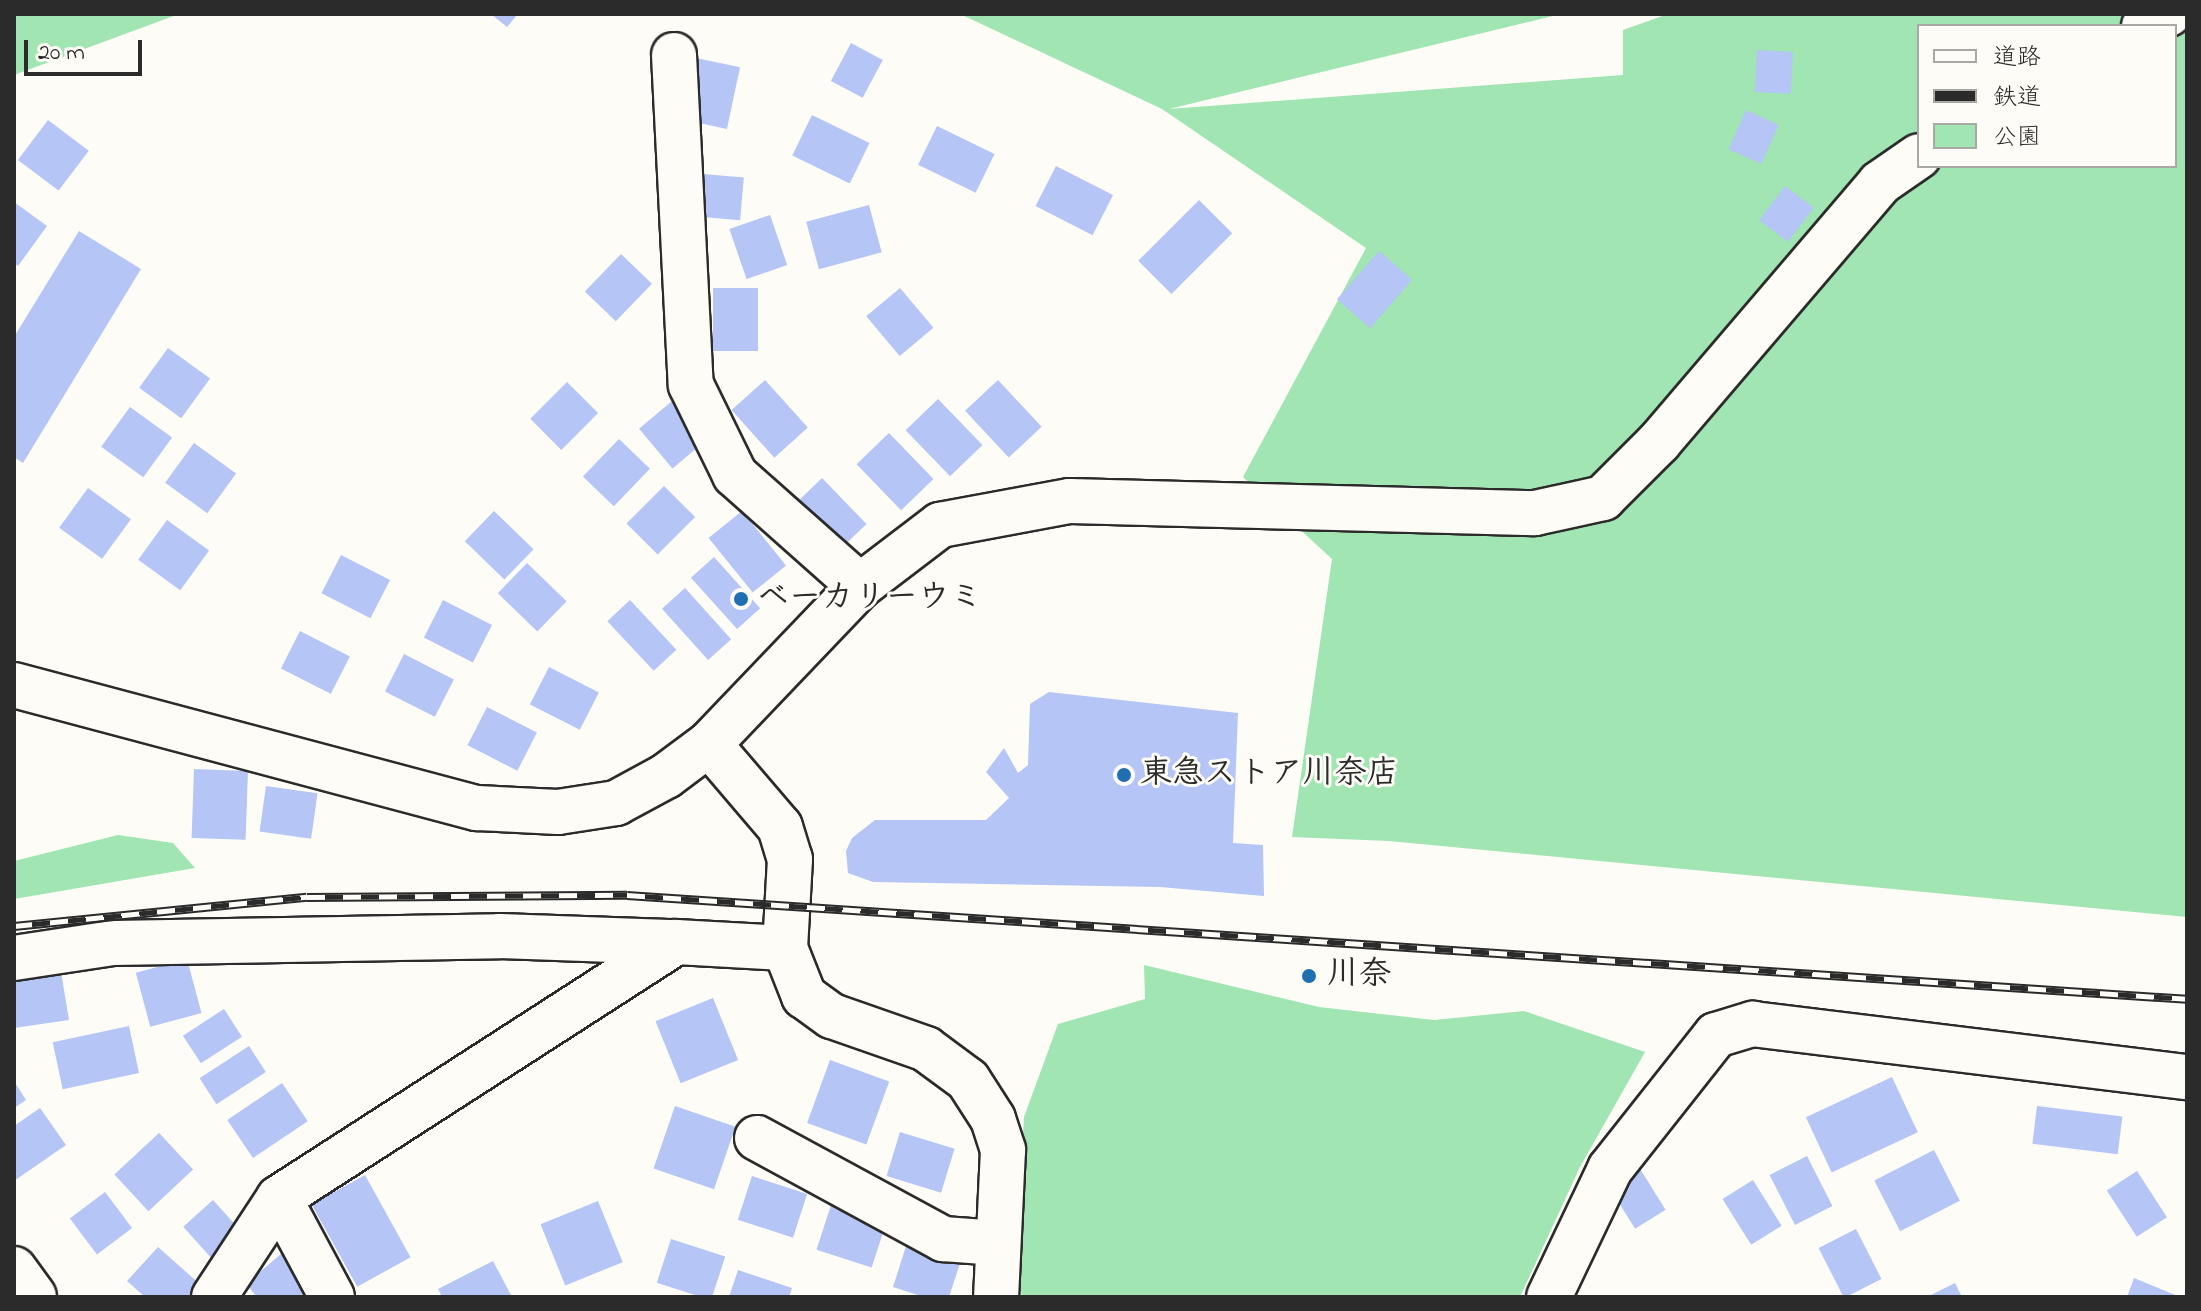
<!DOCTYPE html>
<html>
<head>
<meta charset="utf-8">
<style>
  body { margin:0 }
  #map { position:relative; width:2201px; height:1311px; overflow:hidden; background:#fdfcf7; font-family:"Indie Flower","Klee One",sans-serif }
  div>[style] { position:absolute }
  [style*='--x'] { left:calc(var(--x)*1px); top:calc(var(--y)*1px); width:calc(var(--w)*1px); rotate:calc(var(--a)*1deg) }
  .green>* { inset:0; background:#a0e5b2 }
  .building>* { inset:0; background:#b5c5f5; transform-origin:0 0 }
  .roads { filter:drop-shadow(2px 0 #2b2b2b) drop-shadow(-2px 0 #2b2b2b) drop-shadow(0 2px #2b2b2b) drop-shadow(0 -2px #2b2b2b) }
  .minor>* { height:44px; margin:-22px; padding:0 22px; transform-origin:22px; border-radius:22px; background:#fdfcf7 }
  .rail>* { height:9px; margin-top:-4.5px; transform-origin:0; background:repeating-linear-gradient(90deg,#fdfcf7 0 18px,#2b2b2b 0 36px); box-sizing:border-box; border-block:2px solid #2b2b2b }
  .dots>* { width:22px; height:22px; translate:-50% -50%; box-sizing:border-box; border:4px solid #fdfcf7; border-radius:50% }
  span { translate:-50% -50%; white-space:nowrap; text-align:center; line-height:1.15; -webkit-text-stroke:6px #fdfcf7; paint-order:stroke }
  .poi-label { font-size:32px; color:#2b2b2b; font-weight:700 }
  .left { translate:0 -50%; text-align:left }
  .frame { position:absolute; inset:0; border:16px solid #2b2b2b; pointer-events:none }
  .legend { position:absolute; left:1917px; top:24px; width:260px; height:144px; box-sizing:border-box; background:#fdfcf7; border:2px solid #a9a8a5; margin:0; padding:10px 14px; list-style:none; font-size:24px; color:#2b2b2b }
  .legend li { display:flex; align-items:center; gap:16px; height:40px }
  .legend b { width:40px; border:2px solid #a9a8a5 }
  .scale { position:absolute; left:24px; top:40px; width:118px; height:36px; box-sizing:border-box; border:4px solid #2b2b2b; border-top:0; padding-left:10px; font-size:24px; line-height:28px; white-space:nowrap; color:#2b2b2b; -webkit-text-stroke:6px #fdfcf7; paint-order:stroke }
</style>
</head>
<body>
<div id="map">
  <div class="green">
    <div style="clip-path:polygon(14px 14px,179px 14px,14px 75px)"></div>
    <div style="clip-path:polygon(evenodd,960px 14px,1561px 14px,1169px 109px,1623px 75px,1623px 30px,1668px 14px,2187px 14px,2187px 917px,1389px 841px,1292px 837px,1332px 559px,1243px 477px,1366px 248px,1162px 109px,960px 14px,1919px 26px,2175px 26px,2175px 166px,1919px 166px,1919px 26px)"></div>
    <div style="clip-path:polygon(118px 835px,173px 843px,195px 868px,14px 899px,14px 861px)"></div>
    <div style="clip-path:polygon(1144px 965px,1319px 1007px,1434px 1020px,1524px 1011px,1645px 1052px,1580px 1167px,1520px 1297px,1022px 1297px,1016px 1260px,1024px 1117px,1058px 1024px,1145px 999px)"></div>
  </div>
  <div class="building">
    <div style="clip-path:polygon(491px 14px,518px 14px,507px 27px)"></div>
    <div style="left:851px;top:43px;width:36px;height:43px;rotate:28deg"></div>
    <div style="left:1757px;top:50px;width:36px;height:42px;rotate:3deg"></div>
    <div style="left:696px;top:58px;width:45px;height:63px;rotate:12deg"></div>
    <div style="left:1746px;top:110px;width:36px;height:43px;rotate:24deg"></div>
    <div style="left:812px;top:115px;width:64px;height:45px;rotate:26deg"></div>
    <div style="left:48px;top:120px;width:51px;height:50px;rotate:37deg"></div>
    <div style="left:937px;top:126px;width:64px;height:43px;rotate:26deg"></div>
    <div style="left:1056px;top:166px;width:64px;height:45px;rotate:27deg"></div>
    <div style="left:692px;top:173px;width:52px;height:43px;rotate:5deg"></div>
    <div style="left:1785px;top:186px;width:36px;height:43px;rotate:37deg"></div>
    <div style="left:1199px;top:200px;width:47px;height:86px;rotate:45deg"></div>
    <div style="clip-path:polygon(14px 202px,47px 226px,18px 266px,14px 263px)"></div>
    <div style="left:869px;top:205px;width:49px;height:65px;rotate:75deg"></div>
    <div style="left:770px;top:215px;width:53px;height:43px;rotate:71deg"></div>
    <div style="clip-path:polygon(79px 231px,141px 269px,23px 463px,14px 457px,14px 337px)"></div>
    <div style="left:1379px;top:251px;width:44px;height:64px;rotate:41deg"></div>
    <div style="left:621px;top:254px;width:43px;height:52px;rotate:44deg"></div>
    <div style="left:713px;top:288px;width:45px;height:63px"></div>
    <div style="left:900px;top:288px;width:52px;height:44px;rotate:50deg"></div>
    <div style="left:168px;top:348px;width:52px;height:49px;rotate:36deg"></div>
    <div style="left:765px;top:380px;width:64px;height:45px;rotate:48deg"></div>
    <div style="left:998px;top:380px;width:64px;height:45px;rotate:47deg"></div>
    <div style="left:567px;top:382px;width:44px;height:52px;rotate:45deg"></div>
    <div style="left:938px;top:399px;width:64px;height:45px;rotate:46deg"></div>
    <div style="left:672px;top:401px;width:52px;height:43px;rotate:50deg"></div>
    <div style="left:130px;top:407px;width:52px;height:49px;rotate:36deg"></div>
    <div style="left:889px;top:433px;width:64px;height:45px;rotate:46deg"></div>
    <div style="left:619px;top:439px;width:43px;height:52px;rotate:44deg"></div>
    <div style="left:194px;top:443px;width:52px;height:49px;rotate:36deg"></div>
    <div style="left:822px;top:478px;width:64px;height:45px;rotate:46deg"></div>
    <div style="left:664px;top:486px;width:44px;height:53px;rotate:45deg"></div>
    <div style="left:88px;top:488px;width:53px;height:49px;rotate:36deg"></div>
    <div style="left:494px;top:511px;width:55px;height:42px;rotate:44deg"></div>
    <div style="left:742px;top:511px;width:70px;height:43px;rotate:51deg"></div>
    <div style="left:167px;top:520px;width:52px;height:49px;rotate:36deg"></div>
    <div style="left:341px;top:555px;width:55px;height:43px;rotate:27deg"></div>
    <div style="left:714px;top:557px;width:69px;height:31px;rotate:48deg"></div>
    <div style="left:527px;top:563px;width:55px;height:42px;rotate:44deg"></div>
    <div style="left:685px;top:588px;width:69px;height:31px;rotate:48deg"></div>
    <div style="left:443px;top:600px;width:55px;height:42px;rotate:27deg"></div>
    <div style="left:630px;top:600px;width:68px;height:31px;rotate:47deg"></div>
    <div style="left:300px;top:631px;width:56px;height:42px;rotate:27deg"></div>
    <div style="left:404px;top:654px;width:56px;height:42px;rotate:27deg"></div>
    <div style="left:549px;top:667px;width:56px;height:42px;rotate:27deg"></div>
    <div style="clip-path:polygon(1049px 692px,1238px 713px,1233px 843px,1263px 845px,1264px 896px,1160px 887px,873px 882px,848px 873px,846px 851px,852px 838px,875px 820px,986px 820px,1009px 798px,986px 772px,1004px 748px,1018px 773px,1028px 765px,1030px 704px)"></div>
    <div style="left:487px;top:707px;width:56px;height:43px;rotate:27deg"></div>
    <div style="left:194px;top:769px;width:54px;height:69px;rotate:2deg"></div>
    <div style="left:266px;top:786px;width:52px;height:46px;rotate:8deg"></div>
    <div style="left:187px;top:959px;width:56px;height:53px;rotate:75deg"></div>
    <div style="clip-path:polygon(61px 972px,69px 1020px,14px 1028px,14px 980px)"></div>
    <div style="left:713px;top:998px;width:67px;height:62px;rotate:68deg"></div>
    <div style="left:224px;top:1009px;width:33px;height:49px;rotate:57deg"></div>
    <div style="left:129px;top:1026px;width:48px;height:78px;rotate:78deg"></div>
    <div style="left:249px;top:1046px;width:31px;height:59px;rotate:57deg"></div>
    <div style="left:830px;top:1060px;width:63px;height:67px;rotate:20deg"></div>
    <div style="left:1892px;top:1077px;width:61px;height:95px;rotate:65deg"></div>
    <div style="clip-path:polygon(14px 1081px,26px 1100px,14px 1108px)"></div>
    <div style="left:282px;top:1083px;width:46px;height:66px;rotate:56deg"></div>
    <div style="left:675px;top:1106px;width:64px;height:66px;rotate:19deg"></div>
    <div style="left:2037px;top:1106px;width:86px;height:38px;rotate:7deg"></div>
    <div style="clip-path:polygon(40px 1108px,66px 1145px,14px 1181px,14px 1126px)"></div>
    <div style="left:900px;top:1132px;width:57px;height:46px;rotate:17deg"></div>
    <div style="left:159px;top:1133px;width:50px;height:61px;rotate:47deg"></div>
    <div style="left:1934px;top:1150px;width:57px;height:67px;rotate:63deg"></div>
    <div style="left:1807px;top:1156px;width:56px;height:42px;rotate:63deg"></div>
    <div style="left:1637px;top:1164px;width:54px;height:36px;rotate:58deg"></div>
    <div style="left:2137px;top:1171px;width:55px;height:36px;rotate:57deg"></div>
    <div style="left:365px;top:1175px;width:94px;height:61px;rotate:61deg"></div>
    <div style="left:752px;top:1176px;width:58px;height:46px;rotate:18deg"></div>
    <div style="left:1753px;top:1180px;width:54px;height:36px;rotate:58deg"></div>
    <div style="left:105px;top:1192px;width:45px;height:44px;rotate:53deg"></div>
    <div style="left:213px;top:1200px;width:47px;height:40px;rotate:48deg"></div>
    <div style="left:598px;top:1201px;width:66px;height:62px;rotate:68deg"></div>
    <div style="left:831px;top:1205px;width:58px;height:47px;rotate:18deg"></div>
    <div style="left:1856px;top:1229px;width:56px;height:42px;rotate:63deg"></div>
    <div style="left:671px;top:1239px;width:57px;height:46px;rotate:18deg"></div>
    <div style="clip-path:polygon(907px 1243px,961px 1260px,949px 1297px,924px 1297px,893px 1287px)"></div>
    <div style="clip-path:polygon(158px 1247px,202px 1286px,193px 1297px,145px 1297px,127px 1281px)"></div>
    <div style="clip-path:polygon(282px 1253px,314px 1289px,304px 1297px,257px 1297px,246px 1284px)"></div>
    <div style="clip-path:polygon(493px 1261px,512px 1297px,442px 1297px,438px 1289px)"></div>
    <div style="clip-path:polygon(738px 1270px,792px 1288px,789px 1297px,729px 1297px)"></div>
    <div style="clip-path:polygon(2134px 1278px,2180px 1297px,2127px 1297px)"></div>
    <div style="clip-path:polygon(1955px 1283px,1962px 1297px,1927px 1297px)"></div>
  </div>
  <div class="roads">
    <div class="minor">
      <div style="--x:2144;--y:26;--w:28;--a:-26"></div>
      <div style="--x:674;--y:55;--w:330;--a:87.1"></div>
      <div style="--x:691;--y:385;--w:100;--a:63.9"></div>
      <div style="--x:735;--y:475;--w:167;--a:41.6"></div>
      <div style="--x:14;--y:685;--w:479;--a:14.9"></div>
      <div style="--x:477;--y:808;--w:81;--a:2.8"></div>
      <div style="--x:558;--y:812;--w:59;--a:-8.8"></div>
      <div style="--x:616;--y:803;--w:57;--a:-28.4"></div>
      <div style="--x:666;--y:776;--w:54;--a:-36.7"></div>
      <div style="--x:709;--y:744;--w:219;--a:-46.3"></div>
      <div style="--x:860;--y:586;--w:101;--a:-37.3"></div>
      <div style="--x:940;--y:525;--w:132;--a:-10.5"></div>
      <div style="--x:1070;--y:501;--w:465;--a:1.5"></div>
      <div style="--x:1535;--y:513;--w:70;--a:-12.4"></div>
      <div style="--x:1603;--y:498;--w:79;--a:-45"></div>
      <div style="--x:1659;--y:442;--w:340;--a:-49.5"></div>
      <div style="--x:1880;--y:183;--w:47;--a:-34.7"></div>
      <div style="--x:709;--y:744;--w:109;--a:49.5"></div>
      <div style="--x:780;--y:827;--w:34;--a:73"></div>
      <div style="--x:790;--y:859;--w:89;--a:93.2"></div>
      <div style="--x:785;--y:948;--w:52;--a:68.4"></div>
      <div style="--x:804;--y:996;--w:34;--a:36"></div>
      <div style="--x:832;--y:1016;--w:100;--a:19.3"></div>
      <div style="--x:926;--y:1049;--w:52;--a:36.4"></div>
      <div style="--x:968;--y:1080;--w:46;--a:57.3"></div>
      <div style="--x:993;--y:1119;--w:33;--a:72"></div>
      <div style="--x:1003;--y:1150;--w:147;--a:92.7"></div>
      <div style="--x:14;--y:958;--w:100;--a:-8.6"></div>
      <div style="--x:113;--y:943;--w:387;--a:-1"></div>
      <div style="--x:500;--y:936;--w:176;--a:2"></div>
      <div style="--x:757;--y:1138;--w:212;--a:28.5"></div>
      <div style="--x:943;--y:1239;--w:55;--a:4.2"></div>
      <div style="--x:279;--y:1198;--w:112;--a:61.8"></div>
      <div style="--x:14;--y:1269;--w:34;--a:54"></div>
      <div style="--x:214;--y:1297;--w:118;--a:-56.7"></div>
      <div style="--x:279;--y:1198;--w:472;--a:-32.8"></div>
      <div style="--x:676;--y:942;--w:109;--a:3.2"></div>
      <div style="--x:1549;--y:1297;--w:142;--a:-64.5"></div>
      <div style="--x:1610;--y:1169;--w:171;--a:-51.7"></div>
      <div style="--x:1716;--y:1035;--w:39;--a:-17"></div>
      <div style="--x:1753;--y:1024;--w:437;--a:7"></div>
    </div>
  </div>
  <div class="rail">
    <div style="--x:14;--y:926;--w:294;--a:-5.7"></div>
    <div style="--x:307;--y:897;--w:320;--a:-0.4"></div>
    <div style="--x:627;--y:895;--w:1563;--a:3.81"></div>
  </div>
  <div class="dots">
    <div style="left:741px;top:599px;background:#1f6fb2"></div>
    <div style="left:1124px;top:775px;background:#1f6fb2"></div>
    <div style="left:1309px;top:976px;background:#1f6fb2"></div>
  </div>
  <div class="poi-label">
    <span class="left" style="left:757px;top:599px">ベーカリーウミ</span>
    <span class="left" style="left:1140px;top:775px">東急ストア川奈店</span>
    <span class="left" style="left:1327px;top:976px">川奈</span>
  </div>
  <div class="frame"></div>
  <ul class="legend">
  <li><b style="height:10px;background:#fdfcf7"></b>道路</li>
  <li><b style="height:10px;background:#2b2b2b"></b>鉄道</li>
  <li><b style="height:22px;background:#a0e5b2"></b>公園</li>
  </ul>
  <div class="scale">20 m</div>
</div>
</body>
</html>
